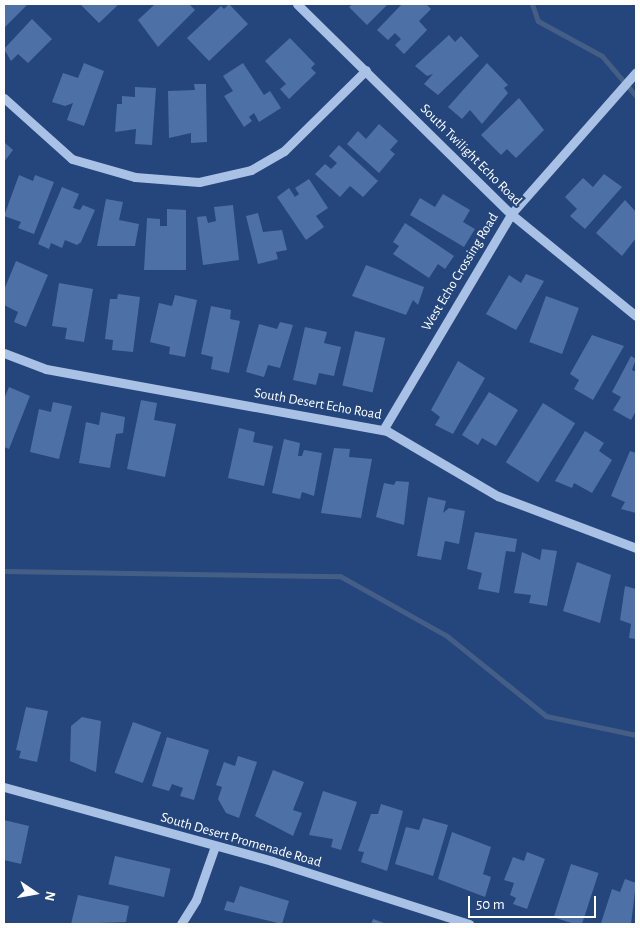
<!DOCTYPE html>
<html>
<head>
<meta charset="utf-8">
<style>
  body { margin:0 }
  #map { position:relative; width:640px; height:928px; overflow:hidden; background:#24467d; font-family:"Alegreya Sans",sans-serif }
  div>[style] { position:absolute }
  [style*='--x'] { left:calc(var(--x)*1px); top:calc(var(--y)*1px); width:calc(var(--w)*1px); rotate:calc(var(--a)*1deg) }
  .stream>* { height:5px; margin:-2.5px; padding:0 2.5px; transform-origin:2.5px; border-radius:2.5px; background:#455e86 }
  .building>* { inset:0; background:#4d70a6; transform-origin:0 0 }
  .minor>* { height:9px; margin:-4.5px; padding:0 4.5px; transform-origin:4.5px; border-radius:4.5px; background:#a9c1e5 }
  span { translate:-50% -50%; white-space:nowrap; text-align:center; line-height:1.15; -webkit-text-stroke:4.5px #24467d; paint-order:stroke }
  .street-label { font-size:14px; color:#fff }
  .frame { position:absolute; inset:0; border:5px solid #fff; pointer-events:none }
  .north { position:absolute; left:10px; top:868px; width:50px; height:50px; -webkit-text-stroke:4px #24467d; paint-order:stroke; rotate:102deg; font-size:14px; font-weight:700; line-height:20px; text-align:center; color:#fff }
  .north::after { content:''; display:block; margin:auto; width:18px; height:22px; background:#fff; clip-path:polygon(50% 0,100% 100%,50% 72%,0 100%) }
  .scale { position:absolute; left:468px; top:896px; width:128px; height:22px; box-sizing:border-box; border:2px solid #fff; border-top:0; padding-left:6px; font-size:15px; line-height:18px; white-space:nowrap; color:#fff; -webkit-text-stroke:4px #24467d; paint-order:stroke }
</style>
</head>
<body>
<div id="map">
  <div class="stream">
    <div style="--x:532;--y:4;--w:18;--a:71"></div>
    <div style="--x:538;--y:21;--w:73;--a:28.7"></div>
    <div style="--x:602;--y:56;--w:52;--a:49.6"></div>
    <div style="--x:4;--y:571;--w:336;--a:0.9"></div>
    <div style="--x:340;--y:576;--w:123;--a:29.3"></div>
    <div style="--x:447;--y:636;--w:127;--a:38.9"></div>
    <div style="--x:546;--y:716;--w:92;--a:11.9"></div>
  </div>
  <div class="building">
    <div style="clip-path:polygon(4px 4px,28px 4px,4px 28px)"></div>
    <div style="clip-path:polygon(80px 4px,119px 4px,99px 23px)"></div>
    <div style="clip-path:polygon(155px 4px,189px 4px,195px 10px,158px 47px,138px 20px)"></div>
    <div style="clip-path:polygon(229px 4px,248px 24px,209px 61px,187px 38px,221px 6px,224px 9px)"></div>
    <div style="clip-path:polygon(353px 4px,388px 4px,367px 25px,349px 7px)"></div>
    <div style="clip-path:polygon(402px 4px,426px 4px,431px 9px,419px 21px,427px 30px,404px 54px,395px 45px,401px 39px,395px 33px,388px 40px,377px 30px)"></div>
    <div style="clip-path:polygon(32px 19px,52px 39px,28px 63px,18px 54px,11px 61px,4px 49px)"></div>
    <div style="clip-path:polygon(449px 35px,455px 42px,461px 36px,479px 56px,438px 95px,424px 84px,433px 74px,427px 76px,415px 66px)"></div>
    <div style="clip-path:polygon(290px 38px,315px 64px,311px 68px,316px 73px,289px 99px,280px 89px,286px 84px,265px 61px)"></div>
    <div style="clip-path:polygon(84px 63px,104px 71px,84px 126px,67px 120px,73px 103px,65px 106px,52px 102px,63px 73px,78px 78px)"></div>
    <div style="clip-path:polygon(243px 63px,264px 95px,270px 91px,281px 108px,259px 122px,254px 113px,249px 117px,252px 121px,244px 127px,224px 96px,233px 91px,223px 76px)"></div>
    <div style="clip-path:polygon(487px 63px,508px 85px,504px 88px,508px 93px,482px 124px,470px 110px,462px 119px,448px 107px)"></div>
    <div style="clip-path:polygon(194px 84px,206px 84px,207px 142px,191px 143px,191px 133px,169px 138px,168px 91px,195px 90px)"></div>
    <div style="clip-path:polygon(135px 87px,156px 88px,152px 145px,135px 144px,136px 129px,115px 132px,117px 104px,122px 104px,122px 96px,135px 97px)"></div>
    <div style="clip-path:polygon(519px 98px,544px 130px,516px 158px,507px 149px,501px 155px,481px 135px)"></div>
    <div style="clip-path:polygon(379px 124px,398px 141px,390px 150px,395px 154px,379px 173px,347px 144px,358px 131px,366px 139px)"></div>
    <div style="clip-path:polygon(5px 143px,13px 150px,4px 162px,4px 144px)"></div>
    <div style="clip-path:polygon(339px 145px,378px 181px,363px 197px,350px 186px,340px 197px,315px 174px,325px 164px,331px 169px,337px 163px,329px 156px)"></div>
    <div style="clip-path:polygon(604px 174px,622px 187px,585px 229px,570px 216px,577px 209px,565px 197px,583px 178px,593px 187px)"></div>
    <div style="clip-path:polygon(19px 175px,33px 181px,35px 175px,54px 182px,34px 234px,18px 228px,21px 222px,4px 216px)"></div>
    <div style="clip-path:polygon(309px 179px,328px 208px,316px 216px,324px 227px,306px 240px,277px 197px,289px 188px,295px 197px,299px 194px,295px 188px)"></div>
    <div style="clip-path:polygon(62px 187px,79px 194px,73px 208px,80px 210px,83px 205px,95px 210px,81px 242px,77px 245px,65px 240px,62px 248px,51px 243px,49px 249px,38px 244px)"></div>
    <div style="clip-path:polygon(443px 194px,470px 210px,463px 222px,475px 229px,464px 247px,410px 215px,420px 198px,435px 207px)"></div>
    <div style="clip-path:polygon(106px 199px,123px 202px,119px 220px,139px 224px,135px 246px,97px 246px)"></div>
    <div style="clip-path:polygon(625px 200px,636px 212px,636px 238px,622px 256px,596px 233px)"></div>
    <div style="clip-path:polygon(233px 205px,239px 260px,203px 265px,197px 217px,206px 216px,208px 223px,216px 221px,214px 207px)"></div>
    <div style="clip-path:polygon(167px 209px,186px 210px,186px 270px,144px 270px,147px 218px,160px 219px,160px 226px,167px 226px)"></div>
    <div style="clip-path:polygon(258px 213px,263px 232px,282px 230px,287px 250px,276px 252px,278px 259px,258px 264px,246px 216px)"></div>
    <div style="clip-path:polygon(405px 223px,454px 256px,445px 269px,438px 264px,429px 278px,393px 254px,399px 246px,393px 242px)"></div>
    <div style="clip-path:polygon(16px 261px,48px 275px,26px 327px,14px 322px,18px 312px,4px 305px,4px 290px)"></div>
    <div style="clip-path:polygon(366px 265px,424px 287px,418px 305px,413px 300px,406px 315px,352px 296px)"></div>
    <div style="clip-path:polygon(526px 274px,544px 281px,516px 330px,486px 314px,509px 275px,521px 283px)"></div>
    <div style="clip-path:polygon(59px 283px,93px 289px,84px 342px,65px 339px,67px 328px,52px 326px)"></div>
    <div style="clip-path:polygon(118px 294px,140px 297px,133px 352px,112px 350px,113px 340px,105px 339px,110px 299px,117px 299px)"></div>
    <div style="clip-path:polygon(175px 295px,197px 300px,185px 357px,169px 354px,170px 347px,150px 342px,159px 303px,172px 306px)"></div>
    <div style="left:546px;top:296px;width:35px;height:49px;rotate:20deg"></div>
    <div style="clip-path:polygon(211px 306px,231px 310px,230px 319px,240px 321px,229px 373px,211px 369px,213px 357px,201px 354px)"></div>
    <div style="clip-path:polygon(280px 322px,293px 325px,280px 368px,268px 365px,264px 377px,246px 372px,259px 324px,277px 329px)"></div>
    <div style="clip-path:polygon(305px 327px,327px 332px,324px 343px,341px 347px,334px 376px,319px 373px,316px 385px,293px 380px)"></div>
    <div style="left:355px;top:331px;width:31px;height:56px;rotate:13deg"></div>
    <div style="clip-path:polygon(592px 335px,624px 346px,593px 400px,574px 389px,579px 380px,570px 374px)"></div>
    <div style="clip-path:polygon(631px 356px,636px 359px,632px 370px,636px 372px,636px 411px,631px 420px,613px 410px,621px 397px,612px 392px)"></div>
    <div style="clip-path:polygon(458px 361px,485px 378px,453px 434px,435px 425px,440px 417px,431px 410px)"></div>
    <div style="clip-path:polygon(9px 387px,30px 396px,9px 449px,4px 447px,4px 399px)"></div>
    <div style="clip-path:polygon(489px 392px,518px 410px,496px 446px,482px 438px,478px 445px,462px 435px)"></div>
    <div style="clip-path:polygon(141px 400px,157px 403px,154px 420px,176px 424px,165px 477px,127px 469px)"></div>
    <div style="clip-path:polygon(53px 402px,72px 406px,59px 459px,30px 452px,39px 409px,51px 412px)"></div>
    <div style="left:543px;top:403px;width:38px;height:70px;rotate:32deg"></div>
    <div style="clip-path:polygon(101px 412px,125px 417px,123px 433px,116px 434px,110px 468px,79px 463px,86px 422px,99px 425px)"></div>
    <div style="clip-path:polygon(239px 428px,255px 432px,253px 442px,273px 446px,264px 486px,228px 478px)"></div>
    <div style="clip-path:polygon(585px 431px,604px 443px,599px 451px,612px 460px,592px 493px,574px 483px,572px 488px,555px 481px)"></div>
    <div style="clip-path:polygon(284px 439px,300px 443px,298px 456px,302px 456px,304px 450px,322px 453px,314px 496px,302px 492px,300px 499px,272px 493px)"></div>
    <div style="clip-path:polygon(334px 448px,350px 449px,349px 457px,372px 459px,361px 518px,321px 513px)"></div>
    <div style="clip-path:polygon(630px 451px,636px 453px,636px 513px,621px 509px,625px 502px,611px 496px)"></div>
    <div style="clip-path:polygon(396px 481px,409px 482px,404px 525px,376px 517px,384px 483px,394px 485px)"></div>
    <div style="clip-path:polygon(428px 497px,446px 501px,443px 513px,449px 508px,465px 511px,459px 544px,445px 541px,441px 560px,417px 556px)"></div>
    <div style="clip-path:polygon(475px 532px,517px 539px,515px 552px,506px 551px,499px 593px,478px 589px,482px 573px,467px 569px)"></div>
    <div style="clip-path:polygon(542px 549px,557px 551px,547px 606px,529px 603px,531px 595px,514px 593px,522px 552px,540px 560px)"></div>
    <div style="clip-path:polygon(577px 562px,611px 575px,600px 623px,563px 611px)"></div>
    <div style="clip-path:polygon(625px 586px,636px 589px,636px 639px,629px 638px,631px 624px,620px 620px)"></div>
    <div style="clip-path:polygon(26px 707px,48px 711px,37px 762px,19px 758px,21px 751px,16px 750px)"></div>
    <div style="clip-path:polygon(82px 717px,101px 721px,96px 772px,70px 761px,71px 726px)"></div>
    <div style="left:133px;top:722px;width:30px;height:54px;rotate:20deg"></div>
    <div style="clip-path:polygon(167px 737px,209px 750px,194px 800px,180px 796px,183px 788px,172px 784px,169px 791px,152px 786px)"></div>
    <div style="clip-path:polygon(238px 756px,257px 762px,239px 818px,226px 813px,218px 799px,222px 787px,216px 785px,224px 762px,235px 766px)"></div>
    <div style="clip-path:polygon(273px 770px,304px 782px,293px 810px,302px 813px,293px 836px,255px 816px)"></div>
    <div style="clip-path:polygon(323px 791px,357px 802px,341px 850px,331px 847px,333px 839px,309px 835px)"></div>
    <div style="clip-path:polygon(381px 804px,403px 811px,387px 871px,361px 862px,364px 852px,358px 851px,371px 814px,378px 814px)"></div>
    <div style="clip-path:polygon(423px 818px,448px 825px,433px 876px,395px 864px,406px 827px,419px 830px)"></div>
    <div style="clip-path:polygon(4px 820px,29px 826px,21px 864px,4px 860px)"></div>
    <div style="clip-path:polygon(452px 832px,491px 847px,483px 874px,491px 877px,485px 897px,438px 879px)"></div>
    <div style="clip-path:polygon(527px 852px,545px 859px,527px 909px,513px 904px,516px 898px,510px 895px,514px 883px,504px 880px,513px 857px,524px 861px)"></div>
    <div style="left:115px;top:856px;width:57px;height:29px;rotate:13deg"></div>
    <div style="left:571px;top:864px;width:29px;height:56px;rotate:18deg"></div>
    <div style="clip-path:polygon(625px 879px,636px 883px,631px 924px,601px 923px,612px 889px,620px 892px)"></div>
    <div style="clip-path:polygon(240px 886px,289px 901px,282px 924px,224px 910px,227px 901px,234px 903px)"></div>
    <div style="clip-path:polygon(78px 895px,129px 906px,126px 922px,71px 924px)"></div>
    <div style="clip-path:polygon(373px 919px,387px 924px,371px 924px)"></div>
  </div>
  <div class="minor">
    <div style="--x:297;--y:4;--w:300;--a:44.5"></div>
    <div style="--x:511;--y:214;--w:161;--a:39.2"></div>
    <div style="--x:4;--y:98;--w:91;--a:41.9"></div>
    <div style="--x:72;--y:159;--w:66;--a:15.9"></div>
    <div style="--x:135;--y:177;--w:64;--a:4.5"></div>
    <div style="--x:199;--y:182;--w:53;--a:-13"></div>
    <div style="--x:251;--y:170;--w:38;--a:-30"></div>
    <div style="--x:284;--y:151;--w:115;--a:-44.6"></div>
    <div style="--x:4;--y:353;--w:45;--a:20.9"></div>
    <div style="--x:46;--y:369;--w:347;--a:10.3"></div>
    <div style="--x:387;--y:431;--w:129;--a:30.4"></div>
    <div style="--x:498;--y:496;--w:147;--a:20.6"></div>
    <div style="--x:383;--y:430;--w:251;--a:-59.3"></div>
    <div style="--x:511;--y:214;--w:189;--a:-48.6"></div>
    <div style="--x:4;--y:787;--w:278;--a:15.4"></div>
    <div style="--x:272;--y:861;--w:207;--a:17.7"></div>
    <div style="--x:181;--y:924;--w:28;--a:-58"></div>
    <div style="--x:196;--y:900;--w:57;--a:-70.6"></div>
  </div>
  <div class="street-label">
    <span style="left:471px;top:155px;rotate:45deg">South Twilight Echo Road</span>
    <span style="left:460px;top:272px;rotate:-59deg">West Echo Crossing Road</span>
    <span style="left:318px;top:404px;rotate:10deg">South Desert Echo Road</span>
    <span style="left:241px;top:840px;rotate:16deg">South Desert Promenade Road</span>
  </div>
  <div class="frame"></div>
  <div class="north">N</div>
  <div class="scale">50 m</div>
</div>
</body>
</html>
